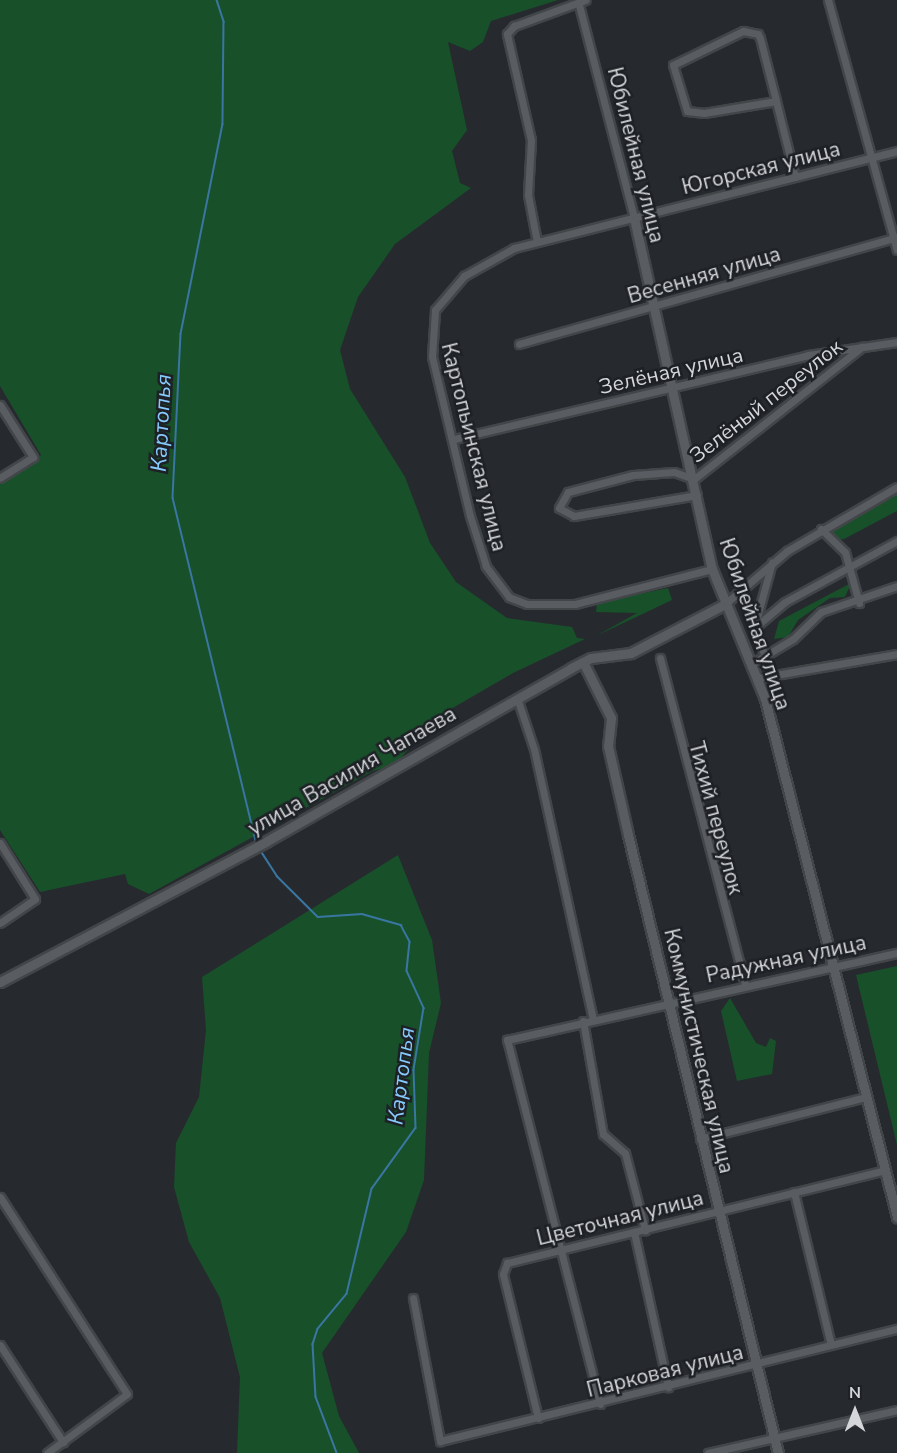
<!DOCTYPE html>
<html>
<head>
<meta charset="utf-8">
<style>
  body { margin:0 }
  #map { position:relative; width:897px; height:1453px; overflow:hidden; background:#262a2f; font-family:"Nunito Sans",sans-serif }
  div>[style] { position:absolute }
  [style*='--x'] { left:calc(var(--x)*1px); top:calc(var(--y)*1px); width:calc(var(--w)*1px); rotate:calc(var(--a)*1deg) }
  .green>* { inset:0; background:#18502a }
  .stream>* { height:1.5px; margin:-0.75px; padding:0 0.75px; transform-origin:0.75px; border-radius:0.75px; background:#3976a2 }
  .roads { filter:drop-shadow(2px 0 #424649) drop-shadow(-2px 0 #424649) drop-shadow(0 2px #424649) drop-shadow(0 -2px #424649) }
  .street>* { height:7px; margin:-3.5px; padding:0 3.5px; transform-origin:3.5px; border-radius:3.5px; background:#595d62 }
  .secondary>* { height:9px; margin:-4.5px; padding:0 4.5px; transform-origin:4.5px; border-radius:4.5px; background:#595d62 }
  span { translate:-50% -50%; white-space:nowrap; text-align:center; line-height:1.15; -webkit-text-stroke:5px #1d2025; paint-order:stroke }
  .street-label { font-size:21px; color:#d4d6d9 }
  .water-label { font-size:22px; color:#87cafd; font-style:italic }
  .north { position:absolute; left:825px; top:1381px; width:60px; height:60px; -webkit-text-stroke:4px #1d2025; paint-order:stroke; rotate:0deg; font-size:16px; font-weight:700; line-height:24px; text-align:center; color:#d4d6d9 }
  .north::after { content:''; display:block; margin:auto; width:21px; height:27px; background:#d4d6d9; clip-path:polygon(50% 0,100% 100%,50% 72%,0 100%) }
</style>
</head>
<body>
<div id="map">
  <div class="green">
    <div style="clip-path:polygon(0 0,558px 0,491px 21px,483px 42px,470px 51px,448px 42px,467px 130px,452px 151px,460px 183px,471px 188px,395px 244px,358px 297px,340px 350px,350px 389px,405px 477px,430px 543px,456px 582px,507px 618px,572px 627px,577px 638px,585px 639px,513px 673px,406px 735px,411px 746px,395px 765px,373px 771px,149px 894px,128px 884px,125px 874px,40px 892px,0 830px,0 482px,41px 455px,0 386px)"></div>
    <div style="clip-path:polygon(897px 494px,897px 511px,844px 539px,836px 540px,829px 532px)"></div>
    <div style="clip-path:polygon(851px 583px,845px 597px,830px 598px,798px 620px,788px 637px,774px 639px,779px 621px)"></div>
    <div style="clip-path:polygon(668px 588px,672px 600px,596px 636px,637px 613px,596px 612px,597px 603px)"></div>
    <div style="clip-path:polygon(398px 855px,432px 940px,441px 1003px,429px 1053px,424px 1180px,406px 1232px,322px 1353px,339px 1416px,359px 1453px,237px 1453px,240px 1377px,220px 1298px,189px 1242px,174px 1187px,176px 1143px,199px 1097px,206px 1030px,202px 977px)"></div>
    <div style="clip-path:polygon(897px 966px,897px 1145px,856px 975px)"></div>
    <div style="clip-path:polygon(730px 998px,756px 1043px,766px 1047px,770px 1038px,776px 1041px,772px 1074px,737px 1081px,721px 1011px)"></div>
  </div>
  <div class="stream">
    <div style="--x:217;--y:0;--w:23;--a:72"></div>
    <div style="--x:224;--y:22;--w:102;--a:90.6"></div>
    <div style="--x:223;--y:124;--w:214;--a:101.3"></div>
    <div style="--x:181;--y:334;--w:164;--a:92.8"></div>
    <div style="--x:173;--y:498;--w:354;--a:76.4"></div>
    <div style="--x:261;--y:851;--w:30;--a:57"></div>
    <div style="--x:277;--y:876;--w:58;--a:45"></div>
    <div style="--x:318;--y:917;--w:44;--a:-3.9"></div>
    <div style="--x:362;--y:914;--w:41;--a:15.8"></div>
    <div style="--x:401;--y:925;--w:19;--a:62"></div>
    <div style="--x:410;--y:942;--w:29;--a:96"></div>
    <div style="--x:407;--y:971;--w:41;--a:65.3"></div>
    <div style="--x:424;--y:1008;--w:63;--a:99.2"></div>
    <div style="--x:414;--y:1070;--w:58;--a:88"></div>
    <div style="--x:416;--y:1128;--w:75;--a:125.8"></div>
    <div style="--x:372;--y:1189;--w:108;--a:103.4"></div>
    <div style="--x:347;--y:1294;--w:45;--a:129.6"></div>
    <div style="--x:318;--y:1329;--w:16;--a:108"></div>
    <div style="--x:313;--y:1344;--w:53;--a:86.8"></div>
    <div style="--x:316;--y:1397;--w:60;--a:69.4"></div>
  </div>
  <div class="roads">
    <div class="street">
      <div style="--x:828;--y:0;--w:259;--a:74.6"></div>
      <div style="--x:579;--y:5;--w:220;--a:75.5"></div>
      <div style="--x:776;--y:101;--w:73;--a:170.5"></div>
      <div style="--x:704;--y:113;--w:17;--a:-173"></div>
      <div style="--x:687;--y:111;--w:48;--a:-106.9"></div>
      <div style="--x:673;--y:65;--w:78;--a:-25.9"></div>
      <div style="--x:743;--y:31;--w:15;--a:11"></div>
      <div style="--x:758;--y:34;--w:4;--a:63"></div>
      <div style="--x:760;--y:38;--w:65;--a:75.7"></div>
      <div style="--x:776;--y:101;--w:78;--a:76"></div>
      <div style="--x:537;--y:242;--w:48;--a:-100.8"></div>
      <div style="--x:528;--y:195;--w:55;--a:-86.9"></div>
      <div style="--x:531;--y:140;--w:109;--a:-102.8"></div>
      <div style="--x:507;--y:34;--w:11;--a:-49"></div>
      <div style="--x:514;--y:26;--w:76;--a:-20.1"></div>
      <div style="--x:519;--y:344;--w:393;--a:-15.8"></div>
      <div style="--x:0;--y:405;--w:62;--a:57.6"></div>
      <div style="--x:33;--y:457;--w:39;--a:148"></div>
      <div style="--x:454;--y:439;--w:364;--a:-13.3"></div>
      <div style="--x:808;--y:355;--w:90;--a:-8.3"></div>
      <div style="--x:697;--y:495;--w:125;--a:170.3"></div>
      <div style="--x:574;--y:516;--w:17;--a:-152"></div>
      <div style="--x:559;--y:508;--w:18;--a:-61"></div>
      <div style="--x:568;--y:492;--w:67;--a:-14.7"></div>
      <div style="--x:633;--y:475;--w:41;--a:-4.2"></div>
      <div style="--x:674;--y:472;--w:21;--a:19"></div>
      <div style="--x:694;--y:479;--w:214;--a:-38.2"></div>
      <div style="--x:821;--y:529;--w:33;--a:44"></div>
      <div style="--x:845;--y:552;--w:53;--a:74.6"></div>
      <div style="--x:712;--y:569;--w:141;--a:165.7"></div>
      <div style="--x:575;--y:604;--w:48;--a:180"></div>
      <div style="--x:527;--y:604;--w:19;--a:-159"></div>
      <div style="--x:509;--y:597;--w:39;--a:-127"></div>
      <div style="--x:486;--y:566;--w:52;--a:-107.7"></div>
      <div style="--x:470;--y:516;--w:163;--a:-103.4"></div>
      <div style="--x:432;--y:357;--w:47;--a:-86.3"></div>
      <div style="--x:435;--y:310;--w:45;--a:-49.5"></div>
      <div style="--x:464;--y:276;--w:57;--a:-29.2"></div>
      <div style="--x:514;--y:248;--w:395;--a:-14.2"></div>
      <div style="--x:725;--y:604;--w:82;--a:-40.5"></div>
      <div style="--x:787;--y:551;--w:127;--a:-30.2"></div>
      <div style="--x:754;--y:628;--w:40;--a:-40"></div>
      <div style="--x:785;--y:602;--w:128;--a:-28.6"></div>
      <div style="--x:765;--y:656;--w:30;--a:-111"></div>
      <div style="--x:754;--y:628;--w:68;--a:-74.7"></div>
      <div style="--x:660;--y:658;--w:338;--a:75.4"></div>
      <div style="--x:753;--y:663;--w:47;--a:-31"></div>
      <div style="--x:793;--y:639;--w:39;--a:-44"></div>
      <div style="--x:821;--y:612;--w:80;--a:-18.9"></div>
      <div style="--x:758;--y:678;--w:141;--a:-9.8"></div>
      <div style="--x:517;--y:698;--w:54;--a:71.6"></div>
      <div style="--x:534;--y:749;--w:276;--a:77.7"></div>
      <div style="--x:0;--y:843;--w:66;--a:58"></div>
      <div style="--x:35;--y:899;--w:42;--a:145.6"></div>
      <div style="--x:583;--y:1021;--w:115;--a:80"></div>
      <div style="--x:603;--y:1134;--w:29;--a:41"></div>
      <div style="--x:625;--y:1153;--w:80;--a:75.4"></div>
      <div style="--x:700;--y:1139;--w:171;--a:-14.2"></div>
      <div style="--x:794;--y:1192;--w:157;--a:76.4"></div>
      <div style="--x:0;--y:1197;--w:234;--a:57.2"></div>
      <div style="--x:127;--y:1394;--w:99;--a:143.6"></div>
      <div style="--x:634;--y:1232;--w:159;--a:77.6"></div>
      <div style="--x:413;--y:1298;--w:146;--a:79.3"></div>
      <div style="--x:440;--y:1441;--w:471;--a:-13.8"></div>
      <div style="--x:0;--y:1345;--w:116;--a:57"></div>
      <div style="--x:600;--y:1404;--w:376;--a:-104.3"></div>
      <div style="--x:507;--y:1040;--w:400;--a:-12.6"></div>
      <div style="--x:538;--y:1418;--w:148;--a:-103.7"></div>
      <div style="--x:503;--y:1274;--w:12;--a:-70"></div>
      <div style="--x:507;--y:1263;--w:389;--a:-13.8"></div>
      <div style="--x:708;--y:1453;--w:194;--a:-12.8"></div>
    </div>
    <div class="secondary">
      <div style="--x:634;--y:218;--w:360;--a:77.5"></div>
      <div style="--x:712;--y:569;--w:140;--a:67.8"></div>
      <div style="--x:765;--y:699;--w:535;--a:75.7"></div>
      <div style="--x:583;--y:662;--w:63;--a:63.4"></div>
      <div style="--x:611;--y:718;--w:28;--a:96"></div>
      <div style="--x:608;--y:746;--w:91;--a:77.3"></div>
      <div style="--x:628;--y:835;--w:636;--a:76.36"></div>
      <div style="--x:0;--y:982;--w:302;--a:-27.8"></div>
      <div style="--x:267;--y:841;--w:350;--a:-29.6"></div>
      <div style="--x:571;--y:668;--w:22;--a:-27"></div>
      <div style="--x:591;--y:658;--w:40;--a:-7.1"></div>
      <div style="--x:631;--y:653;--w:106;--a:-27.5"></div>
    </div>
  </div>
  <div class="street-label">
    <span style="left:636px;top:155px;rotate:76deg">Юбилейная улица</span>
    <span style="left:761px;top:168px;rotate:-14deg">Югорская улица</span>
    <span style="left:704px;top:275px;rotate:-16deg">Весенняя улица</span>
    <span style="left:671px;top:371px;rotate:-13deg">Зелёная улица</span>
    <span style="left:766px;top:401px;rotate:-38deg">Зелёный переулок</span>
    <span style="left:474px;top:447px;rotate:76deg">Картопьинская улица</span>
    <span style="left:755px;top:624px;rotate:71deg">Юбилейная улица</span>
    <span style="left:352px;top:771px;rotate:-30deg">улица Василия Чапаева</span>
    <span style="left:716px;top:818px;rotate:75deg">Тихий переулок</span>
    <span style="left:786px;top:959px;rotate:-12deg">Радужная улица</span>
    <span style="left:699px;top:1051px;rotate:77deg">Коммунистическая улица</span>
    <span style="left:620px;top:1218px;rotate:-14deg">Цветочная улица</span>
    <span style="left:665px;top:1371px;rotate:-14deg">Парковая улица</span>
  </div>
  <div class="water-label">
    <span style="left:162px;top:423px;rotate:-87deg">Картопья</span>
    <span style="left:402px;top:1076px;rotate:-83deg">Картопья</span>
  </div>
  <div class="north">N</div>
</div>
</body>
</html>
